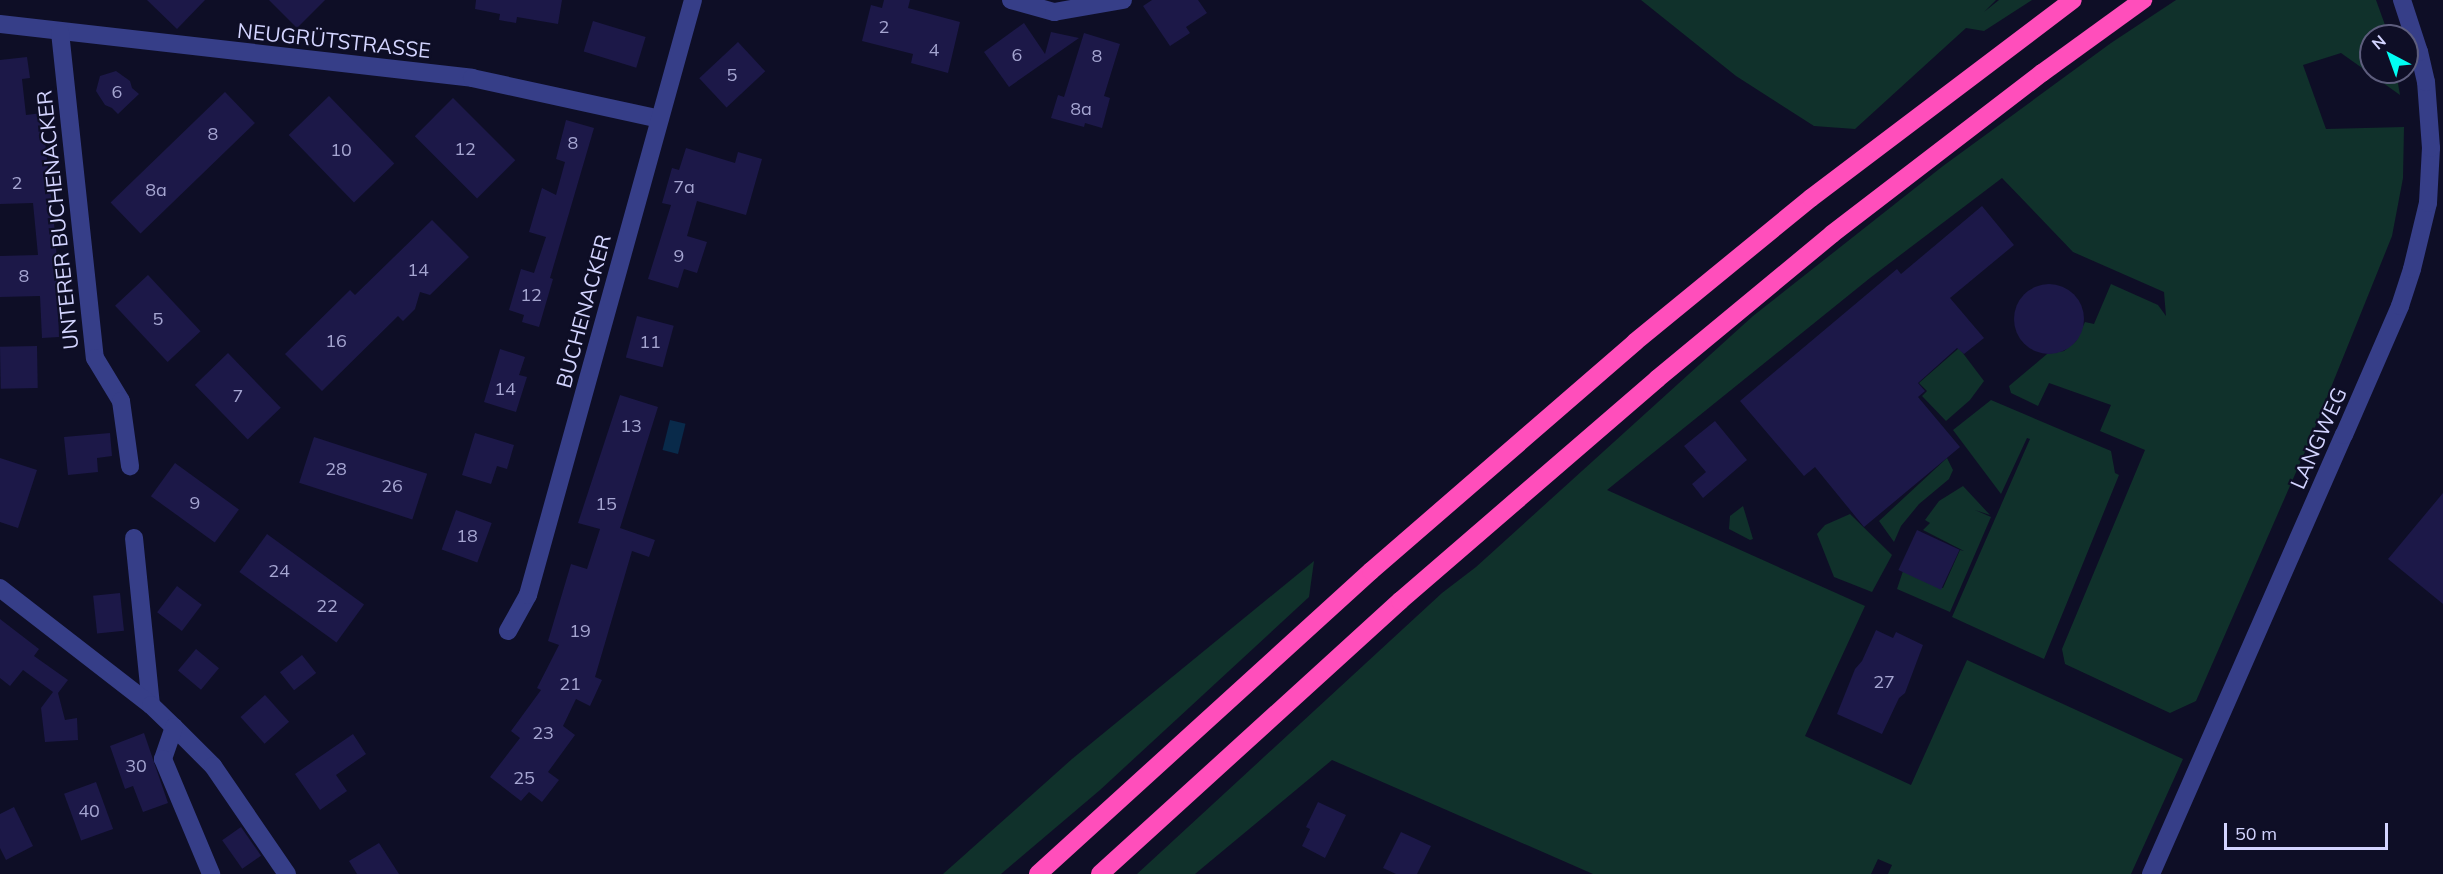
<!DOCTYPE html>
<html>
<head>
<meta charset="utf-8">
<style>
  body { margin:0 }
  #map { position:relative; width:2443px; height:874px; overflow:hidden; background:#0e0e26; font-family:Mulish,sans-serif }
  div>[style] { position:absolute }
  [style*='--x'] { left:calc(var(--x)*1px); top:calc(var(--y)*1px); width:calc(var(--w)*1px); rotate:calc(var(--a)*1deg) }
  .green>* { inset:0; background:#10312b }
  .water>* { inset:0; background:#092a4a; transform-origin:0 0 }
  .building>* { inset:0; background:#1c1848; transform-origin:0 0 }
  .round { border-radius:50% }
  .minor>* { height:18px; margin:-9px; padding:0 9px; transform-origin:9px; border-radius:9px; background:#363e88 }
  .highway>* { height:18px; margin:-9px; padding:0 9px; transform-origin:9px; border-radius:9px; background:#ff4ebb }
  span { translate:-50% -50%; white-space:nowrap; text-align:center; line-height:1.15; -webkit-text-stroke:4.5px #0e0e26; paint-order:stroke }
  .number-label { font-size:18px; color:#a5a5d1 }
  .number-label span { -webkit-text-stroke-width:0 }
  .street-label { font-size:21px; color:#d3d4ff }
  .north { position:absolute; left:2359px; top:24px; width:60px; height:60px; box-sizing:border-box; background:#0e0e26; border:2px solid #5d5d7d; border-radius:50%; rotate:319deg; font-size:16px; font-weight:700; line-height:24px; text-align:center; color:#d3d4ff }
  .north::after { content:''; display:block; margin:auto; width:21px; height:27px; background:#00fef4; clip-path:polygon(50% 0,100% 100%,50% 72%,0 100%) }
  .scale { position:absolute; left:2224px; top:823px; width:164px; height:27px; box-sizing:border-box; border:3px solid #d3d4ff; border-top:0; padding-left:8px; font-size:18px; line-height:21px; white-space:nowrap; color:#d3d4ff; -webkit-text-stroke:4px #0e0e26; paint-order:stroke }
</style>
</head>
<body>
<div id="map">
  <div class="green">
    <div style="clip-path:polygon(1641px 0,1996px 0,1984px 12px,1999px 0,2032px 0,1984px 31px,1966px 28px,1855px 129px,1814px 126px,1736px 76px)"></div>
    <div style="clip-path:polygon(2176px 0,2376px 0,2389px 36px,2371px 36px,2371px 72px,2396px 72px,2400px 95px,2341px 53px,2303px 65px,2326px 129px,2404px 127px,2403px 178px,2392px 236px,2307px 447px,2196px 701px,2170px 713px,2065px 664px,2062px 649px,2145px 450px,2100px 431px,2111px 405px,2049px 383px,2038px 406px,2011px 393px,2009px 386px,2047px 354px,2064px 351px,2076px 341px,2085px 322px,2094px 324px,2111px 284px,2158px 305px,2166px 316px,2164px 292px,2073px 252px,2002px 178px,1870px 278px,1607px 490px,1865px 606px,1805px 736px,1911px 785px,1967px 660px,2183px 759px,2131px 874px,1888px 874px,1892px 865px,1878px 859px,1871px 874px,1593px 874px,1332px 760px,1195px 874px,1137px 874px,1442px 593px,1476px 567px,1753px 316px,1943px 166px,2111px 43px)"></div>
    <div style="clip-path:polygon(1959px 348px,1984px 381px,1970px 400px,1946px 421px,1922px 396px,1927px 391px,1919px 383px)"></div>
    <div style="clip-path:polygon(1991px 400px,2111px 451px,2115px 473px,2119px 475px,2044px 659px,1952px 617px,2030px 439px,2027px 438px,2001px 494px,1953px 430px)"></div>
    <div style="clip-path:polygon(1947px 458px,1953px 470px,1949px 479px,1919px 504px,1901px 526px,1894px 542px,1879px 521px)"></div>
    <div style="clip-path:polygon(1963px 486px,1990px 515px,1975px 510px,1991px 517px,1950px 612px,1897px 589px,1903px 571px,1943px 588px,1960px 550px,1964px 551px,1923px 530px,1930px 523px,1925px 520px,1939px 501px)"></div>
    <div style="clip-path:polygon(1743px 506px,1753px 539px,1750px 540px,1729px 529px,1730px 516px)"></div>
    <div style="clip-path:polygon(1850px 514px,1892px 555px,1872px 592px,1834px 577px,1817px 534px,1825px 525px)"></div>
    <div style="clip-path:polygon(1314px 561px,1309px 597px,1100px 790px,1001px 874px,943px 874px,1072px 759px)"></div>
  </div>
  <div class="water">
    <div style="left:670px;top:420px;width:16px;height:31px;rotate:14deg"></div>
  </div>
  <div class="building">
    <div style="clip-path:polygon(147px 0,205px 0,177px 29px)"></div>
    <div style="clip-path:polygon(269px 0,325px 0,297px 28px)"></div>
    <div style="clip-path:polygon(476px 0,562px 0,558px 24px,517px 17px,516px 23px,499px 20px,500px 14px,475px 9px)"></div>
    <div style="clip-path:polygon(884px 0,910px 0,908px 8px,960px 22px,948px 73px,911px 63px,913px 54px,862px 41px,871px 5px,882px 8px)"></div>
    <div style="clip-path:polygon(1152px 0,1198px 0,1207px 13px,1186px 27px,1190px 33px,1170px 46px,1143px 6px)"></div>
    <div style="left:593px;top:21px;width:55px;height:32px;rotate:17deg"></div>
    <div style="clip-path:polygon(1024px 23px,1045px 54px,1051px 32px,1079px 38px,1009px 87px,984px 52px)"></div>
    <div style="clip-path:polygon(1084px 33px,1120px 44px,1104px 96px,1110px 98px,1102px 128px,1085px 123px,1084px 127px,1051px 118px,1058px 95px,1064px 97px)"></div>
    <div style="left:738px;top:42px;width:40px;height:53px;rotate:47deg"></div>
    <div style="clip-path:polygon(27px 57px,30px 78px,22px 79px,26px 115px,42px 113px,56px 242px,59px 337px,42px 338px,40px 296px,0 297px,0 256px,38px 255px,33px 203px,0 204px,0 60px)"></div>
    <div style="clip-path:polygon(116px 71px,130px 81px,132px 88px,139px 94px,118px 114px,112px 108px,105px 105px,96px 91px,100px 76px)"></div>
    <div style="left:225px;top:92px;width:43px;height:159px;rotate:46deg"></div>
    <div style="left:329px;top:96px;width:94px;height:56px;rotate:46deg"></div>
    <div style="left:453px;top:98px;width:88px;height:54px;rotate:45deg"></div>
    <div style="clip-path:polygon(566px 120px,594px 128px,550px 278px,553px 279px,539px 327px,522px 322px,524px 315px,509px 310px,521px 269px,534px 273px,546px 237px,529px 232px,542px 188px,556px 195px,565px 162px,556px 159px)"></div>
    <div style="clip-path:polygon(686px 148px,735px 163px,738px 152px,762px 159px,746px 215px,697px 201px,687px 236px,707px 242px,697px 273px,684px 269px,678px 288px,648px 279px,671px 205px,662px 203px,672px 168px,679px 170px)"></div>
    <div style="clip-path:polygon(1982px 206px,2014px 245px,1950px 298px,1984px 338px,1964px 354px,1957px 348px,1918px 383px,1925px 391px,1918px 397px,1960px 447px,1864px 527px,1815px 467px,1804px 476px,1740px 401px,1897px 269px,1901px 274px)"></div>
    <div style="clip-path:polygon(432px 220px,469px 257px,430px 295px,420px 292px,415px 309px,403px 321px,398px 316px,322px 391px,285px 354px,350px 290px,355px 295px)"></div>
    <div style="left:148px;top:275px;width:77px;height:45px;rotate:47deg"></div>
    <div class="round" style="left:2014px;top:284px;width:70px;height:70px"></div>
    <div style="left:637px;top:316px;width:38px;height:43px;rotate:15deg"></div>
    <div style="left:37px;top:346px;width:42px;height:37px;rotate:89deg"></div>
    <div style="clip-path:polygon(500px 349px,525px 357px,519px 375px,527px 377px,516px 412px,484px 402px)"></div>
    <div style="left:228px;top:353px;width:76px;height:46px;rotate:46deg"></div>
    <div style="clip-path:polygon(620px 395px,658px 407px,620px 528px,655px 540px,649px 557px,632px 551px,595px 677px,602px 680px,590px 706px,576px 699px,563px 726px,575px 735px,548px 772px,559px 780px,542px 802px,529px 792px,521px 801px,490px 777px,520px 738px,511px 731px,541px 690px,537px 688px,559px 645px,548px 641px,571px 564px,587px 569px,600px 529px,578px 523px)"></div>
    <div style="clip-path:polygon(1715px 421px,1747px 460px,1703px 498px,1692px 484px,1706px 472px,1684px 446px)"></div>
    <div style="clip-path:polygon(110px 433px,112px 456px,97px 458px,98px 472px,68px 475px,64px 437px)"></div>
    <div style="clip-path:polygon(475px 433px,514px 445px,507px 469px,497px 466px,491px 484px,462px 475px)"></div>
    <div style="left:314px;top:437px;width:119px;height:48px;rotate:18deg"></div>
    <div style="clip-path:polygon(0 458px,37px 470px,18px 528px,0 522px)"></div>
    <div style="left:175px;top:463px;width:79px;height:41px;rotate:36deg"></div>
    <div style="clip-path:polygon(2443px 493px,2443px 604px,2388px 559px)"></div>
    <div style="left:456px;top:510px;width:38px;height:42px;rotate:20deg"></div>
    <div style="left:1917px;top:530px;width:47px;height:44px;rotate:25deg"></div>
    <div style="left:267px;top:534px;width:120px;height:47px;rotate:36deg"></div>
    <div style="left:177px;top:586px;width:31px;height:33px;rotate:37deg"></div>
    <div style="left:120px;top:593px;width:38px;height:27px;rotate:84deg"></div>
    <div style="clip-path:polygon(0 619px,39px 649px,34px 656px,68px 680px,58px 693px,65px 720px,77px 718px,78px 740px,45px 742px,41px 708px,53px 692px,23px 670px,10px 686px,0 678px)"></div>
    <div style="clip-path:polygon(1876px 630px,1893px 638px,1896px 632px,1923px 645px,1905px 693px,1899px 698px,1882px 734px,1837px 714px,1855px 669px,1862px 661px)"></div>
    <div style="left:196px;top:649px;width:30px;height:28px;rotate:40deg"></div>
    <div style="left:302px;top:655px;width:23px;height:28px;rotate:52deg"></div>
    <div style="left:265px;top:695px;width:36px;height:33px;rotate:48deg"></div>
    <div style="clip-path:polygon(144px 733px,168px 803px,143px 812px,133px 786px,125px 789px,110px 746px)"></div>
    <div style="clip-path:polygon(353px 734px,366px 754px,336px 775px,347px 791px,320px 810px,295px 774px)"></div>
    <div style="left:96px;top:782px;width:50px;height:34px;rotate:70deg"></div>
    <div style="clip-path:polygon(1318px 802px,1346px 815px,1325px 858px,1302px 846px,1310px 829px,1306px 827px)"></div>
    <div style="clip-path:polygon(14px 807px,33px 846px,6px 860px,0 848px,0 814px)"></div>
    <div style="left:241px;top:827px;width:35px;height:23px;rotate:55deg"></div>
    <div style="clip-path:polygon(1401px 832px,1431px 846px,1417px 874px,1396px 874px,1383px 868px)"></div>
    <div style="clip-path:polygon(379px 843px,399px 874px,357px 874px,349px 861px)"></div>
  </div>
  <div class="minor">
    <div style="--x:1011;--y:0;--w:45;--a:15.6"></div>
    <div style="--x:1054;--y:12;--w:70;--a:-9.9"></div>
    <div style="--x:0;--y:24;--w:475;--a:6.5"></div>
    <div style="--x:472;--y:78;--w:192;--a:12.3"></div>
    <div style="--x:60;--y:32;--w:328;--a:83.9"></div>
    <div style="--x:95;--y:358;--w:50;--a:58.8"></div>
    <div style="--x:121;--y:401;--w:66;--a:82.1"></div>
    <div style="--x:134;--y:538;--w:168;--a:84.2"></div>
    <div style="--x:0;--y:588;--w:191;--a:37.8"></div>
    <div style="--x:151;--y:705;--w:32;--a:44"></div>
    <div style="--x:174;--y:727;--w:55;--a:45"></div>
    <div style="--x:213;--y:766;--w:131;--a:55.6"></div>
    <div style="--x:508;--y:631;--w:41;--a:-60.9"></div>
    <div style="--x:528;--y:595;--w:617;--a:-74.5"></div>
    <div style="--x:174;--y:727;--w:34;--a:109"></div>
    <div style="--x:163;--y:759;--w:125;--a:67.3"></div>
    <div style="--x:2151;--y:874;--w:480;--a:-66.3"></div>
    <div style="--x:2344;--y:435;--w:141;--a:-66.5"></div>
    <div style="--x:2400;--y:306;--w:39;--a:-72"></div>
    <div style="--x:2412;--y:269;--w:68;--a:-76.4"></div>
    <div style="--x:2428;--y:203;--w:55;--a:-86.9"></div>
    <div style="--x:2431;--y:148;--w:66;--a:-94.3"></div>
    <div style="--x:2426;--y:82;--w:31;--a:-103"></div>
    <div style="--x:2419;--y:52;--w:55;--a:-108.1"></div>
  </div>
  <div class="highway">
    <div style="--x:1038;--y:874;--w:450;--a:-42.3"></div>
    <div style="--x:1371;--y:571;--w:349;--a:-40.9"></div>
    <div style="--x:1635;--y:342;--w:227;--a:-39.3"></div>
    <div style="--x:1811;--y:198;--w:328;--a:-37.1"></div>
    <div style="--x:1100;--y:874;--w:406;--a:-42.3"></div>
    <div style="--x:1400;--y:601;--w:340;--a:-40.8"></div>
    <div style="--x:1657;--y:379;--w:227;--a:-39.6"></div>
    <div style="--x:1832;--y:234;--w:265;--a:-37.5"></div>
    <div style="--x:2042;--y:73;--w:125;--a:-35.9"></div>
  </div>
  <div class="number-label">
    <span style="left:884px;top:27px">2</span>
    <span style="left:934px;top:50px">4</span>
    <span style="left:1017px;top:55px">6</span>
    <span style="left:1097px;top:56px">8</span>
    <span style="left:732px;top:75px">5</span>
    <span style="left:117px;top:92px">6</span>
    <span style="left:1081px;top:109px">8a</span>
    <span style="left:213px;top:134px">8</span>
    <span style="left:573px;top:143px">8</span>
    <span style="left:465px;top:149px">12</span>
    <span style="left:341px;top:150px">10</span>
    <span style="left:17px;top:183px">2</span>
    <span style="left:684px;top:187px">7a</span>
    <span style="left:156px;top:190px">8a</span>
    <span style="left:679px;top:256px">9</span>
    <span style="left:418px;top:270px">14</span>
    <span style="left:24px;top:276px">8</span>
    <span style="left:531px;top:295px">12</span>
    <span style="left:158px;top:319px">5</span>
    <span style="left:336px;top:341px">16</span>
    <span style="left:650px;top:342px">11</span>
    <span style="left:505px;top:389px">14</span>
    <span style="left:238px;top:396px">7</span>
    <span style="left:631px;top:426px">13</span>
    <span style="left:336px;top:469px">28</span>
    <span style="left:392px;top:486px">26</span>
    <span style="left:195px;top:503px">9</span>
    <span style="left:606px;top:504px">15</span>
    <span style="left:467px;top:536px">18</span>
    <span style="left:279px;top:571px">24</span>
    <span style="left:327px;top:606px">22</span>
    <span style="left:580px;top:631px">19</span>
    <span style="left:1884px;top:682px">27</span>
    <span style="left:570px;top:684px">21</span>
    <span style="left:543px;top:733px">23</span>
    <span style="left:136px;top:766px">30</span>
    <span style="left:524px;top:778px">25</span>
    <span style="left:89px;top:811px">40</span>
  </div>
  <div class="street-label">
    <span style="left:334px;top:40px;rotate:6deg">NEUGRÜTSTRASSE</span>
    <span style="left:57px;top:220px;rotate:-96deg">UNTERER BUCHENACKER</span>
    <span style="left:583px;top:311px;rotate:-75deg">BUCHENACKER</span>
    <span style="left:2318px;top:438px;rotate:-66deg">LANGWEG</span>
  </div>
  <div class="north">N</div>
  <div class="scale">50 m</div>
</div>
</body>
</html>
